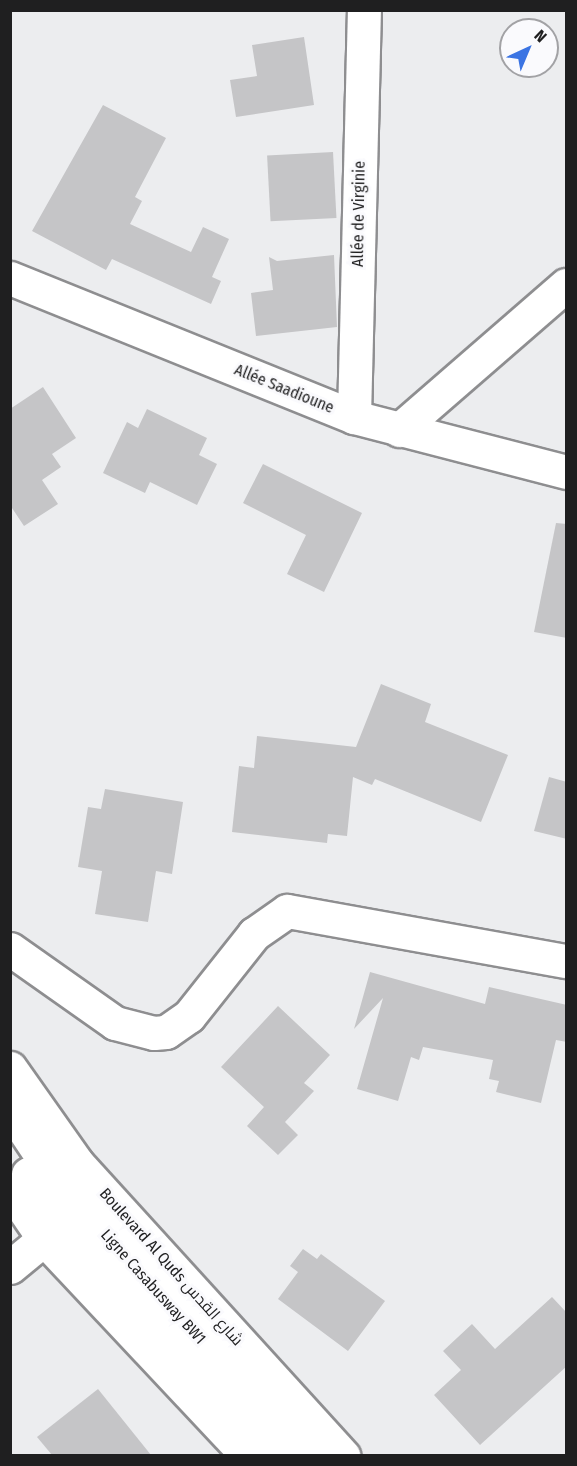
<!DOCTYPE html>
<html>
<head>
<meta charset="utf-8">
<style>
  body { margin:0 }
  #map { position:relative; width:577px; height:1466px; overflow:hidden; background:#ecedef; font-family:"Fira Sans Condensed",Cairo,sans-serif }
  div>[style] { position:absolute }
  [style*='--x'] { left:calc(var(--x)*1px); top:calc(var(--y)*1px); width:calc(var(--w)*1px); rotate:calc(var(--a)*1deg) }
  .building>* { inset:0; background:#c5c5c7; transform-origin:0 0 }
  .roads { filter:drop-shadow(2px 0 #8e8e90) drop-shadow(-2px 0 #8e8e90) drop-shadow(0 2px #8e8e90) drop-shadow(0 -2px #8e8e90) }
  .minor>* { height:33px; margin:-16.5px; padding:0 16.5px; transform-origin:16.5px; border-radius:16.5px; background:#fff }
  .major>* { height:33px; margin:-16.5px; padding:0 16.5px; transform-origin:16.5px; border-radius:16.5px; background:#fff }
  span { translate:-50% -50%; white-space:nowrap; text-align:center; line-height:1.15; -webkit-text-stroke:6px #fafafd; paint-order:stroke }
  .street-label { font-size:16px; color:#1f1f20 }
  .frame { position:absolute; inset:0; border:12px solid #1f1f20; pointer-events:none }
  .north { position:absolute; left:499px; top:18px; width:60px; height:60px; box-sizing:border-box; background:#fafafd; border:2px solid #a2a2a5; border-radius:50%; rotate:44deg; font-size:16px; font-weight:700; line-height:24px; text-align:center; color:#1f1f20 }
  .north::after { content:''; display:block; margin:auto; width:21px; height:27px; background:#3b74e3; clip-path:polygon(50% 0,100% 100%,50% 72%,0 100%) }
</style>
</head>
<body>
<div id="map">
  <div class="building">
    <div style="clip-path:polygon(304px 37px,314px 105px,236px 117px,230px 80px,257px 76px,252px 45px)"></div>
    <div style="clip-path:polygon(103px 105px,166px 138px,135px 197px,142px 201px,130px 224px,191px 252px,203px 227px,229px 239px,212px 277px,221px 281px,211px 304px,112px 259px,106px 270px,32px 231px)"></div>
    <div style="left:333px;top:152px;width:66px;height:66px;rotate:87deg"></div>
    <div style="clip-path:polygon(334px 255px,337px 327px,256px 336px,251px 293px,273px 290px,269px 257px,277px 261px)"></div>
    <div style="clip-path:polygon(43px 387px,76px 438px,52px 454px,61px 467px,42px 480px,58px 504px,24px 526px,10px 505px,10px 409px)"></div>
    <div style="clip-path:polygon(147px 409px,207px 438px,199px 455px,217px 464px,197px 505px,150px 482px,145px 493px,103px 473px,127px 422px,138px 428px)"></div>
    <div style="clip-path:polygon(263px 464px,362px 513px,324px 592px,287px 574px,306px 535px,243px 503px)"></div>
    <div style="clip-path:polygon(556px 523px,567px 524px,567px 638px,534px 632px)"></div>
    <div style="clip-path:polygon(381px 684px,431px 704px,425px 722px,508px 755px,481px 822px,375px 779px,372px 785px,353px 777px,347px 836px,328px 834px,327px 843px,232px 832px,239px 766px,254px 768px,257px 736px,356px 747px)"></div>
    <div style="clip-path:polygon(549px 777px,567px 782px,567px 839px,534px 831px)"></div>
    <div style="clip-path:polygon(105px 789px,183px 802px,172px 874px,156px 871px,148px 922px,95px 914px,102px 871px,78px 867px,88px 807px,101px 809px)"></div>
    <div style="clip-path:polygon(370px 972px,485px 1004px,489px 987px,567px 1005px,567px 1042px,556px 1040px,541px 1103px,496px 1092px,499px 1081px,489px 1079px,493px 1060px,423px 1047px,419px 1060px,411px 1057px,398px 1101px,357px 1089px,383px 998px,354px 1029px)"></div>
    <div style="clip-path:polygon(278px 1006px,330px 1055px,304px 1083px,314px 1091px,285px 1122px,298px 1135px,278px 1155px,247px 1126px,264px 1107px,221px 1067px)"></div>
    <div style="clip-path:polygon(303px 1249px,317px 1259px,321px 1254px,385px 1301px,348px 1351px,278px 1299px,298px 1272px,290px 1266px)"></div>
    <div style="clip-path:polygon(552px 1297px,567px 1313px,567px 1366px,480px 1445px,434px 1395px,461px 1370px,443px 1351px,472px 1324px,495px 1349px)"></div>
    <div style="clip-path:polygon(98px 1389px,151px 1455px,52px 1455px,37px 1437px)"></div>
  </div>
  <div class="roads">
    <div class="minor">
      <div style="--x:10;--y:278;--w:371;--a:22"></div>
      <div style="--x:354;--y:417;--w:219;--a:14.5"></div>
      <div style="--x:354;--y:417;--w:407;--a:-88.6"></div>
      <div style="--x:399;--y:430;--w:221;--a:-41"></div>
      <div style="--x:10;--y:949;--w:128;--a:35.2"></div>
      <div style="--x:115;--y:1023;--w:40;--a:14.4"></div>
      <div style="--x:154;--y:1033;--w:12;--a:-5"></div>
      <div style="--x:166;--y:1032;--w:28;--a:-35"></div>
      <div style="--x:189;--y:1016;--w:105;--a:-51.6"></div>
      <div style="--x:254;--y:934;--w:40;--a:-34.9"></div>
      <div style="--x:287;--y:911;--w:283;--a:10.2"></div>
      <div style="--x:10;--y:1109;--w:87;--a:56.3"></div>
      <div style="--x:58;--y:1181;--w:371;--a:47.8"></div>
      <div style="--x:28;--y:1174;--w:81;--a:55.5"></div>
      <div style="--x:74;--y:1241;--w:290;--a:46.7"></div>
      <div style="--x:10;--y:1267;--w:44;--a:-39.5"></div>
    </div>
    <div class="major">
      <div style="--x:10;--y:1068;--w:116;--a:54.8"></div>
      <div style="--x:77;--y:1163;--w:396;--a:47.7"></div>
      <div style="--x:10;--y:1189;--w:60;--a:55.8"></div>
      <div style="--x:44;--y:1239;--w:298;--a:46.8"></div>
    </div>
  </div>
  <div class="street-label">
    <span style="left:359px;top:214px;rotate:-89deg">Allée de Virginie</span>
    <span style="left:284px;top:389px;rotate:22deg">Allée Saadioune</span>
    <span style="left:171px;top:1267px;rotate:48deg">Boulevard Al Quds شارع القدس</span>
    <span style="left:153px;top:1287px;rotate:48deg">Ligne Casabusway BW1</span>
  </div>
  <div class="frame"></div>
  <div class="north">N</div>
</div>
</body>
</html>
